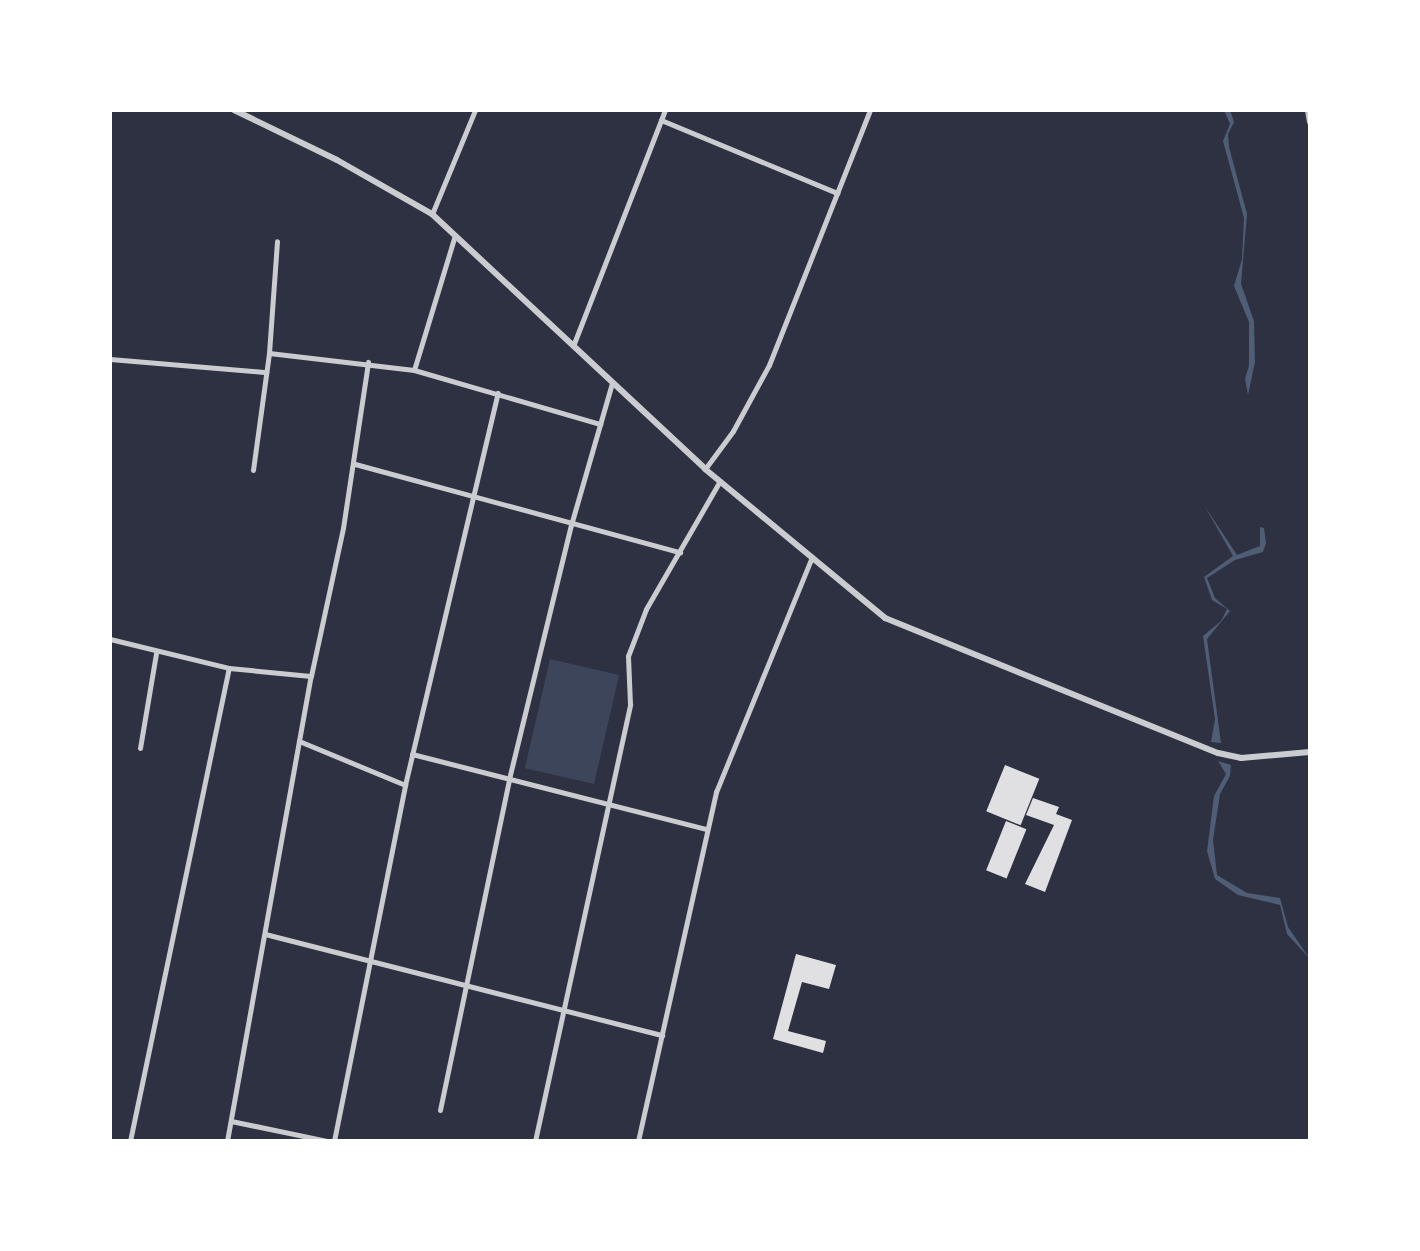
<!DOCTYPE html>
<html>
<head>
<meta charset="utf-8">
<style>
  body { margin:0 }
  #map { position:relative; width:1420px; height:1251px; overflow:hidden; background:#2d3142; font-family:Arial,sans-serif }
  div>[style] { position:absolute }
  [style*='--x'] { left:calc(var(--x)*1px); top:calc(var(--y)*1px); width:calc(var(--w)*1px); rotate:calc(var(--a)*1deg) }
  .green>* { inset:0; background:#3c4559; transform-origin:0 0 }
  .water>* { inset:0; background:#4f5d75 }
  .building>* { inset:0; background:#e0e0e3; transform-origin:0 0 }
  .minor>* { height:5px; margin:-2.5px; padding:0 2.5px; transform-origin:2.5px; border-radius:2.5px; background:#caccd0 }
  .tertiary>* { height:6px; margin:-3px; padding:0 3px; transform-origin:3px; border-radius:3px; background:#caccd0 }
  span { translate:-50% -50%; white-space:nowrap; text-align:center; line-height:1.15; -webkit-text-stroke:8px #fff; paint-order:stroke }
  .frame { position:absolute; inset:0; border:112px solid #fff; pointer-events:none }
</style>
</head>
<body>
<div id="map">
  <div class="green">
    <div style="left:550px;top:659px;width:71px;height:112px;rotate:13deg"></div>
  </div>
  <div class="water">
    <div style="clip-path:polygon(1224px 110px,1230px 110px,1234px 122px,1228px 134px,1229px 147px,1247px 214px,1241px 284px,1254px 321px,1255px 362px,1248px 395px,1245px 379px,1249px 365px,1249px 322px,1234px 286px,1242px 259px,1244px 218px,1223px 141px,1230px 124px)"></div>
    <div style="clip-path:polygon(1204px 505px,1237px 555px,1260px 546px,1260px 527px,1264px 528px,1266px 543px,1263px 552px,1235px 560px,1207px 578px,1215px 598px,1230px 611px,1207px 639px,1221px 743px,1211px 742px,1215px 719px,1203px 636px,1221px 621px,1227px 609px,1212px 600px,1204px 577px,1233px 556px)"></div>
    <div style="clip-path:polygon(1218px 761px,1231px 765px,1230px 776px,1220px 794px,1213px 840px,1217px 875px,1247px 893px,1280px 898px,1288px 927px,1310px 959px,1287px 934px,1280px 905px,1238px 895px,1215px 879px,1207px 851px,1214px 796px,1226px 774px)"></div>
  </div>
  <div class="building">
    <div style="left:1005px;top:765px;width:37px;height:50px;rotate:22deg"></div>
    <div style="clip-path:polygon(1033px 798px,1059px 807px,1056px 814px,1072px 820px,1045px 892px,1025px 884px,1054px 825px,1026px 815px)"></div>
    <div style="left:1006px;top:821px;width:22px;height:53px;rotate:22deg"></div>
    <div style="clip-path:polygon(796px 954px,836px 965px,829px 989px,802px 982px,788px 1031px,826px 1041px,823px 1053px,773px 1039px)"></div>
  </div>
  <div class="minor">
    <div style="--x:661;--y:120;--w:191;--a:22.5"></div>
    <div style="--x:432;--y:214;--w:113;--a:-67.5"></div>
    <div style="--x:573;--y:346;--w:253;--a:-68.7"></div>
    <div style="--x:269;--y:353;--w:146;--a:6.7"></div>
    <div style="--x:414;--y:370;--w:194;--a:16.2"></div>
    <div style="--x:110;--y:359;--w:157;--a:4.8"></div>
    <div style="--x:414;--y:370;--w:141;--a:-73.1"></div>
    <div style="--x:355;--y:464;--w:337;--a:15.2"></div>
    <div style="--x:705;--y:469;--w:47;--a:-53.6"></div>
    <div style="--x:733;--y:431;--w:75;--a:-61.4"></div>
    <div style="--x:769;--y:365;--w:274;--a:-68.4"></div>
    <div style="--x:253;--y:470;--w:118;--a:-82.2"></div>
    <div style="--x:269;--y:353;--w:112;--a:-85.9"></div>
    <div style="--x:110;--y:639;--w:122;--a:13.7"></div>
    <div style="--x:229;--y:668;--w:82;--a:5.6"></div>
    <div style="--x:299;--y:741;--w:115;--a:22.5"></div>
    <div style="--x:140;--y:748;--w:96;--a:-80.4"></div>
    <div style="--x:412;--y:754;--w:304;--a:14.3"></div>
    <div style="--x:265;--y:934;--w:410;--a:14.3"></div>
    <div style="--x:440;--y:1110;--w:338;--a:-78.2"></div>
    <div style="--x:509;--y:779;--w:261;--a:-76.3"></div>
    <div style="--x:571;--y:525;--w:148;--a:-73.9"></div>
    <div style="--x:231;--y:1121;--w:99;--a:11.7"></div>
    <div style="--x:130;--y:1141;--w:483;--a:-78.2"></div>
    <div style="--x:227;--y:1141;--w:473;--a:-79.8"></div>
    <div style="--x:311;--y:676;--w:151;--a:-77.8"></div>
    <div style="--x:343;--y:528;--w:168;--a:-81.4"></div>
    <div style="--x:334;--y:1141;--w:363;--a:-78.7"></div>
    <div style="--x:405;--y:785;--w:403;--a:-76.7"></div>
    <div style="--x:535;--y:1141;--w:447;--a:-77.7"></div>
    <div style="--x:630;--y:704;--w:48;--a:-92.4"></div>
    <div style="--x:628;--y:656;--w:50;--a:-69"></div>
    <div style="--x:646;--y:609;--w:148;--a:-60"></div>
    <div style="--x:638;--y:1141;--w:358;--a:-77.4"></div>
    <div style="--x:716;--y:792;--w:254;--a:-67.8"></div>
  </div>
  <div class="tertiary">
    <div style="--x:234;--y:110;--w:114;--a:25.9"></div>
    <div style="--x:337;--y:160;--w:109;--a:29.6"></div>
    <div style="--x:432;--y:214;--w:374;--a:43"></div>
    <div style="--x:705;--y:469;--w:234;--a:39.6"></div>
    <div style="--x:885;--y:618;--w:359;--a:22.1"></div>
    <div style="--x:1218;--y:753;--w:24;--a:12"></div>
    <div style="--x:1241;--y:758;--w:69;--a:-5"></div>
    <div style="--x:1308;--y:110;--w:12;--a:81"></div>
  </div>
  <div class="frame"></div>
</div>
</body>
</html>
